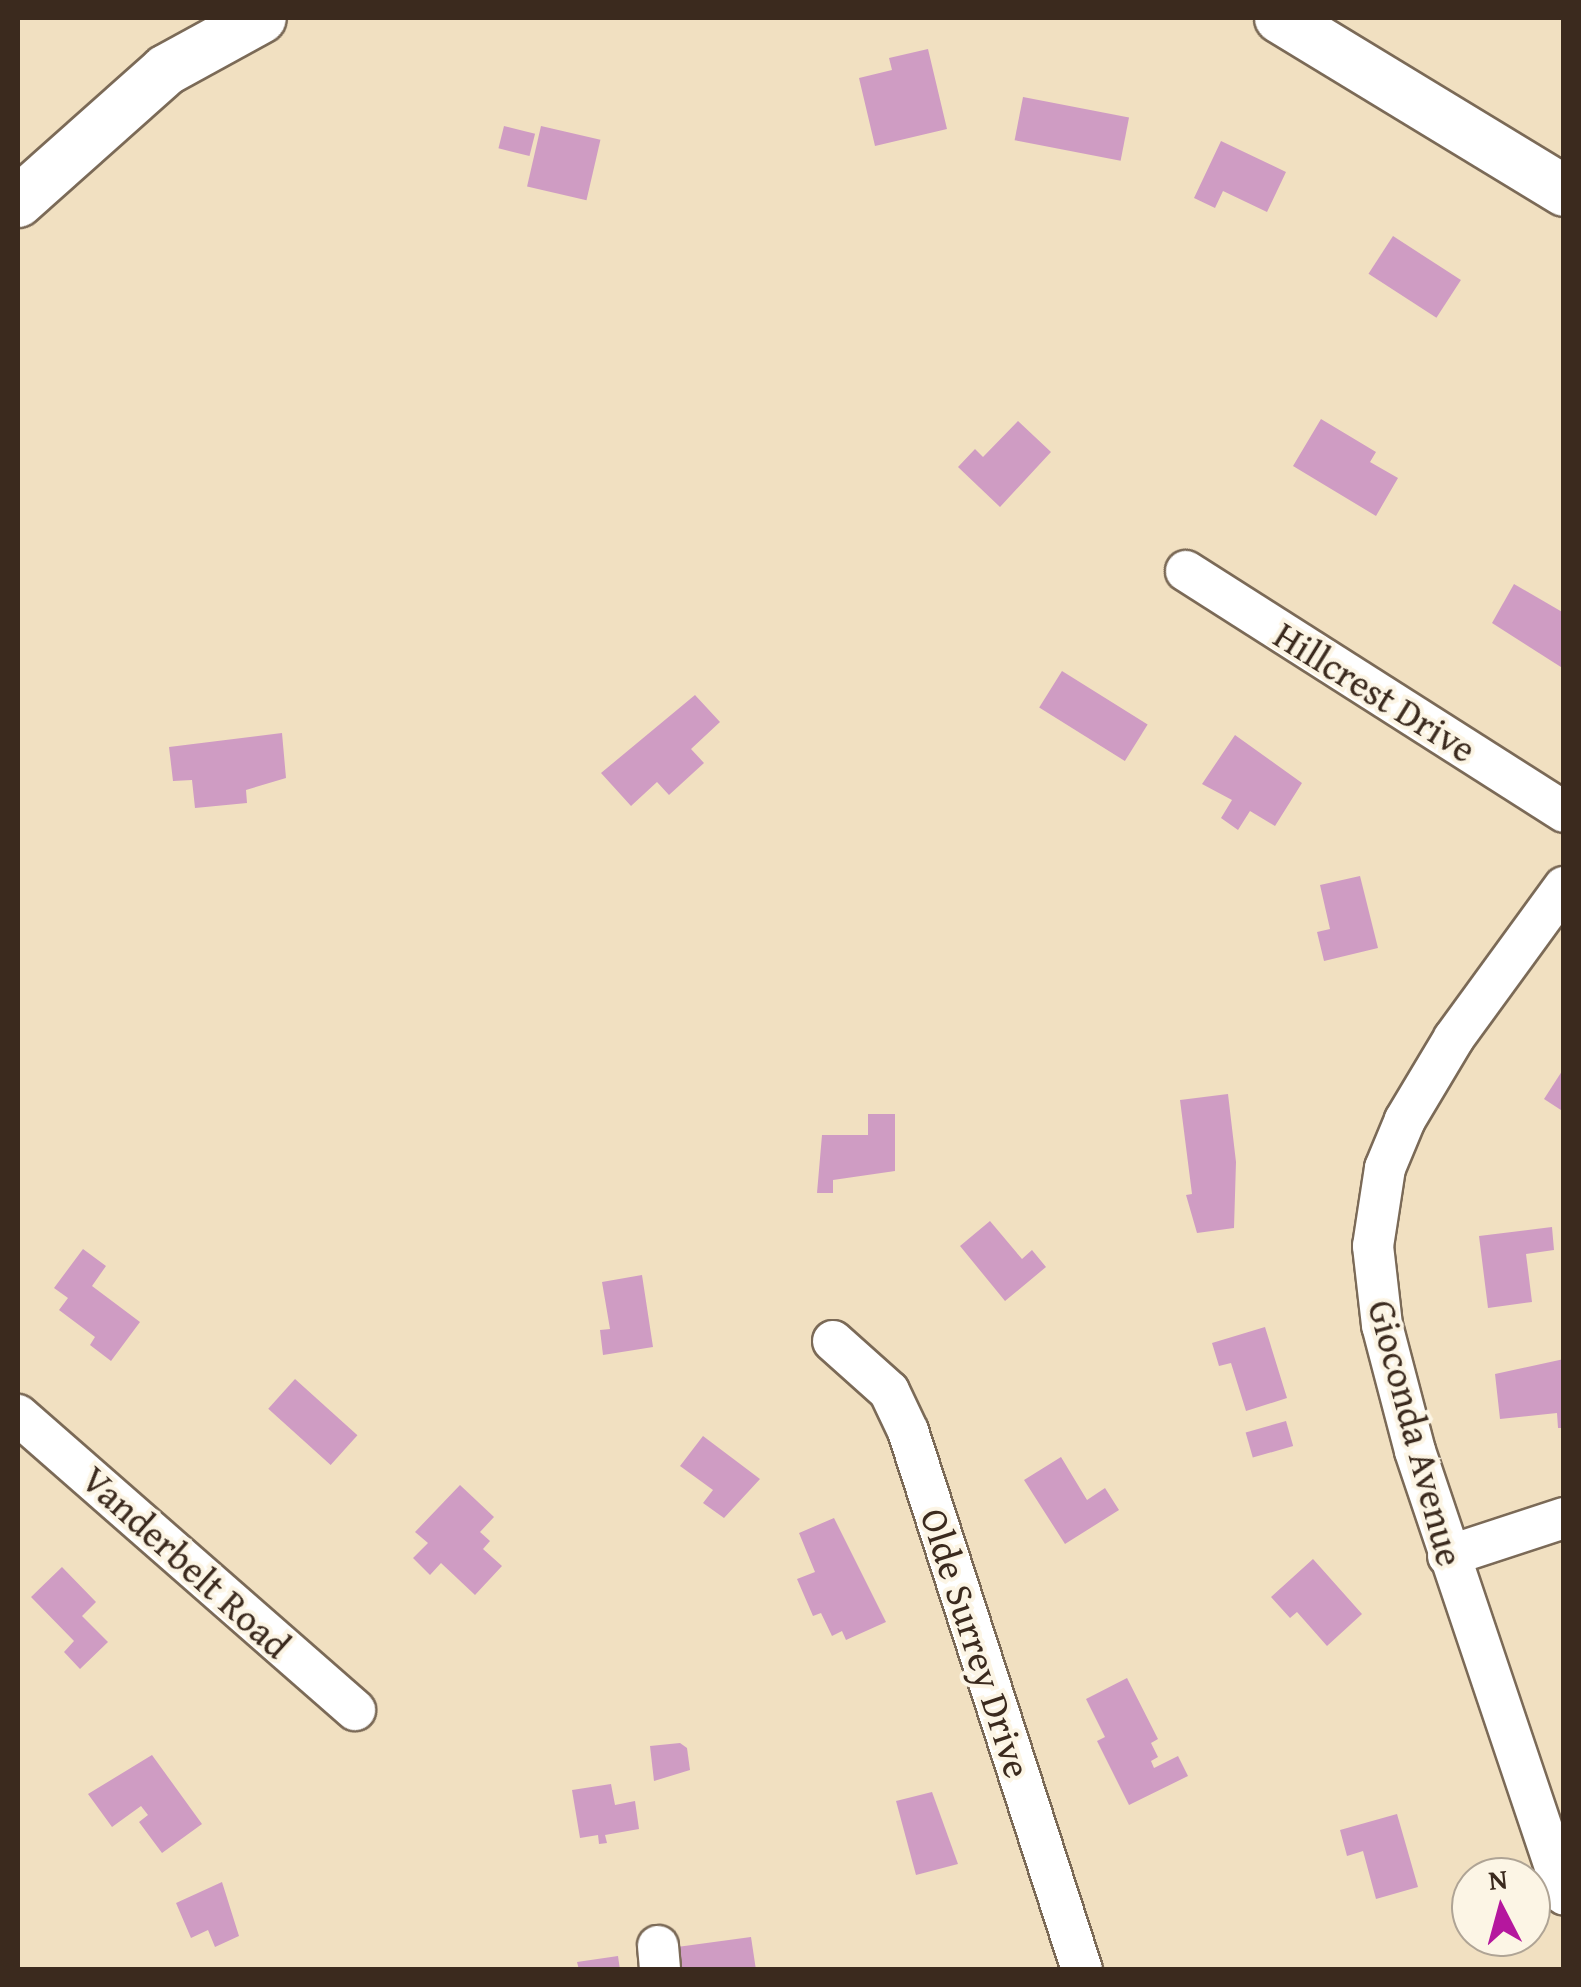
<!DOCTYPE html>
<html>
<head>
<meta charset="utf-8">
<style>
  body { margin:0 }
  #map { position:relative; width:1581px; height:1987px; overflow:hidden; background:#f1e0c1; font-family:"Gentium Book Plus",serif }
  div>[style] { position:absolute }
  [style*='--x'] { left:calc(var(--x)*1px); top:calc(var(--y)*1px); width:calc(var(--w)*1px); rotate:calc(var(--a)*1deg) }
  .building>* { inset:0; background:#cf9cc3; transform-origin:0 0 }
  .roads { filter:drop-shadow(2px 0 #7b6a57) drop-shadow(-2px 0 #7b6a57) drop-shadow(0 2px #7b6a57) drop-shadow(0 -2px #7b6a57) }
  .minor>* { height:40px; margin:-20px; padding:0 20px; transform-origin:20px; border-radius:20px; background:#fff }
  .tertiary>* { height:50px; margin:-25px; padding:0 25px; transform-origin:25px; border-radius:25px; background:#fff }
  span { translate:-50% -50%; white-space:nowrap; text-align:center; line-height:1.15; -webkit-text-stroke:8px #fcf5e5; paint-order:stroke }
  .street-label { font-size:38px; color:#3b2a1e }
  .frame { position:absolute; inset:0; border:20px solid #3b2a1e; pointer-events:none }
  .north { position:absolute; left:1451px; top:1857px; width:100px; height:100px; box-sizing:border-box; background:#fcf5e5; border:2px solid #afa495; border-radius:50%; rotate:354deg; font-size:28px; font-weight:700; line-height:40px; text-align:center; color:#3b2a1e }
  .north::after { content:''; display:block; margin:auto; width:35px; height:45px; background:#b5179e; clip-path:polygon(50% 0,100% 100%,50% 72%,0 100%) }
</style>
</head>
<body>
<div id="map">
  <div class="building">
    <div style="clip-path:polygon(928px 49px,947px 129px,875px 146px,859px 78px,892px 70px,889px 58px)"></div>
    <div style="left:1023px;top:97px;width:108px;height:44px;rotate:11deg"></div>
    <div style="left:504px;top:126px;width:32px;height:23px;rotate:14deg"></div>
    <div style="left:541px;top:126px;width:61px;height:62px;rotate:13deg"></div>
    <div style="clip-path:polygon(1221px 141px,1286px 172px,1267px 212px,1223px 191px,1215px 208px,1194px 198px)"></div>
    <div style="left:1393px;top:236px;width:81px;height:45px;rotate:33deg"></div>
    <div style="clip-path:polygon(1321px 419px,1376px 452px,1370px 462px,1398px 478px,1376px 516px,1293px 466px)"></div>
    <div style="clip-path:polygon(1018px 421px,1051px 452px,1000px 507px,958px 467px,975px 449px,983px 457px)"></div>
    <div style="clip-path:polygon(1514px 584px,1564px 613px,1564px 669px,1492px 623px)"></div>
    <div style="left:1062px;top:671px;width:101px;height:43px;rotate:32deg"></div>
    <div style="clip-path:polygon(695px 695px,720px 722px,691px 749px,704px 763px,669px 795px,657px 782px,631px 806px,601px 773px)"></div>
    <div style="clip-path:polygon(282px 733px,286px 778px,246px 790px,247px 803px,195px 808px,192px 780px,173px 781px,169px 747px)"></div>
    <div style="clip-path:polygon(1235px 735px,1302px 783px,1275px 826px,1250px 811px,1238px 830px,1221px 818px,1232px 800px,1202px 784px)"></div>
    <div style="clip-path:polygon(1360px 876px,1378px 948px,1324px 961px,1317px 932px,1330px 929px,1320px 885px)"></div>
    <div style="clip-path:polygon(1564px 1068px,1564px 1112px,1544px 1099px)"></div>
    <div style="clip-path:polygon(1228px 1094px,1236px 1162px,1234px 1228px,1197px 1233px,1186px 1195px,1192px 1194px,1180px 1100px)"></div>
    <div style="clip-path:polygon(868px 1114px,895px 1114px,895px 1171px,833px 1180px,833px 1193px,817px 1193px,822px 1135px,868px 1135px)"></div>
    <div style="clip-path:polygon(990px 1221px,1022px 1259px,1032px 1250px,1046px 1267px,1005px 1301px,960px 1246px)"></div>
    <div style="clip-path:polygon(1552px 1227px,1554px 1250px,1526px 1254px,1532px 1302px,1488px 1308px,1479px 1236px)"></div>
    <div style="clip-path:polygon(83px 1249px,106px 1266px,92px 1286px,140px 1322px,111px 1361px,90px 1345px,95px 1337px,59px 1310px,68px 1298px,54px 1288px)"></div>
    <div style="clip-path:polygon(642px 1275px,653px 1347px,603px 1355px,600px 1330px,610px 1329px,602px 1282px)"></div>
    <div style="clip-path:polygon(1265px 1327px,1287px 1398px,1246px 1411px,1231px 1363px,1219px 1366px,1212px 1343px)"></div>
    <div style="clip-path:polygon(1564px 1359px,1564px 1428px,1558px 1428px,1557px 1413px,1500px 1419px,1495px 1374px)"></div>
    <div style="left:295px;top:1379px;width:84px;height:40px;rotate:42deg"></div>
    <div style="left:1286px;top:1421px;width:26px;height:42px;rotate:74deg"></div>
    <div style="clip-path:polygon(703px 1436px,760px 1479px,724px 1518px,703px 1503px,713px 1490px,680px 1466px)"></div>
    <div style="clip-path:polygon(1061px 1457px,1087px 1500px,1105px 1488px,1119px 1510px,1065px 1544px,1024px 1480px)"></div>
    <div style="clip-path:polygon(460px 1485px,494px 1517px,480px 1532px,490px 1541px,483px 1549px,502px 1566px,475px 1595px,441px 1563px,430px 1575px,413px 1558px,428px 1543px,415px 1532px)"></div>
    <div style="clip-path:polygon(834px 1518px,886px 1622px,846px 1640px,842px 1631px,832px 1636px,821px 1613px,813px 1616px,797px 1579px,815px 1572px,799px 1533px)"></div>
    <div style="clip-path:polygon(1313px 1559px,1362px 1614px,1327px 1646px,1297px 1612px,1290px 1618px,1271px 1597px)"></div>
    <div style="clip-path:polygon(62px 1567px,96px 1602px,82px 1616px,108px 1642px,80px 1669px,64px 1652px,74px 1641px,31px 1597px)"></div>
    <div style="clip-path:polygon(1127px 1678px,1158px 1739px,1151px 1743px,1158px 1757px,1151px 1761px,1154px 1768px,1178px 1756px,1188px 1776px,1129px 1805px,1097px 1741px,1105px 1737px,1086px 1699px)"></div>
    <div style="clip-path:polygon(680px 1743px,687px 1748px,690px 1770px,654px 1781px,650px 1746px)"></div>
    <div style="clip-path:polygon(152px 1755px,202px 1824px,162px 1853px,139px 1822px,148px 1815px,141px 1806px,112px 1827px,88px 1794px)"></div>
    <div style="clip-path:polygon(611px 1784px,615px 1805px,635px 1801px,639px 1829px,605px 1835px,607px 1843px,599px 1844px,598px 1835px,580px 1838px,572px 1790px)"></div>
    <div style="clip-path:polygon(932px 1792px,958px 1864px,916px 1875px,896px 1801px)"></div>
    <div style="clip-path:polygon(1397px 1814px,1418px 1887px,1376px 1899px,1363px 1851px,1347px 1856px,1340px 1830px)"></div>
    <div style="clip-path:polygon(222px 1882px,239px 1936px,215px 1947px,208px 1930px,191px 1938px,176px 1903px)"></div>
    <div style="clip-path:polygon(751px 1937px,756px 1970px,680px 1970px,677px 1947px)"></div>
    <div style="clip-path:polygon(618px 1956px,620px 1970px,579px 1970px,577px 1962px)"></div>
  </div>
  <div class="roads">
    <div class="minor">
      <div style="--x:1186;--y:571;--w:448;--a:32.5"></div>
      <div style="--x:1564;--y:887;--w:187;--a:126.1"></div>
      <div style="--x:1454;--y:1038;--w:96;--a:120.9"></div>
      <div style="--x:1405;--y:1120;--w:52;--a:112.6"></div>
      <div style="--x:1385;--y:1168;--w:79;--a:98.7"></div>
      <div style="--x:1373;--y:1246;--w:80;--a:83.5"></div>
      <div style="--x:1382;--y:1325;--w:130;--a:75.3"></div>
      <div style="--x:1415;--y:1451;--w:468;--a:71.4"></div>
      <div style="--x:833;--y:1341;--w:75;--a:41.8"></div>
      <div style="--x:889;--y:1391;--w:44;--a:64.6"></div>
      <div style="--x:908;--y:1431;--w:566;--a:72.11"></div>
      <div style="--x:18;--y:1415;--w:448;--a:41.2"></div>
      <div style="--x:1448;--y:1556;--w:122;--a:-18.1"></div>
      <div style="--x:658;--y:1946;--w:24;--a:85"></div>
    </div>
    <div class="tertiary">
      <div style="--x:1280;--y:18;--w:333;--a:31.3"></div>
      <div style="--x:18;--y:202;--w:198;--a:-41.7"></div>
      <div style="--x:166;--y:70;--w:108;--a:-28.7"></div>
    </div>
  </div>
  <div class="street-label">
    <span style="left:1375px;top:692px;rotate:32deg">Hillcrest Drive</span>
    <span style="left:1416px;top:1433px;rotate:75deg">Gioconda Avenue</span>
    <span style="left:186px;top:1562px;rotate:42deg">Vanderbelt Road</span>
    <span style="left:976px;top:1643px;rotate:72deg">Olde Surrey Drive</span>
  </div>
  <div class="frame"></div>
  <div class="north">N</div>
</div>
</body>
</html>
